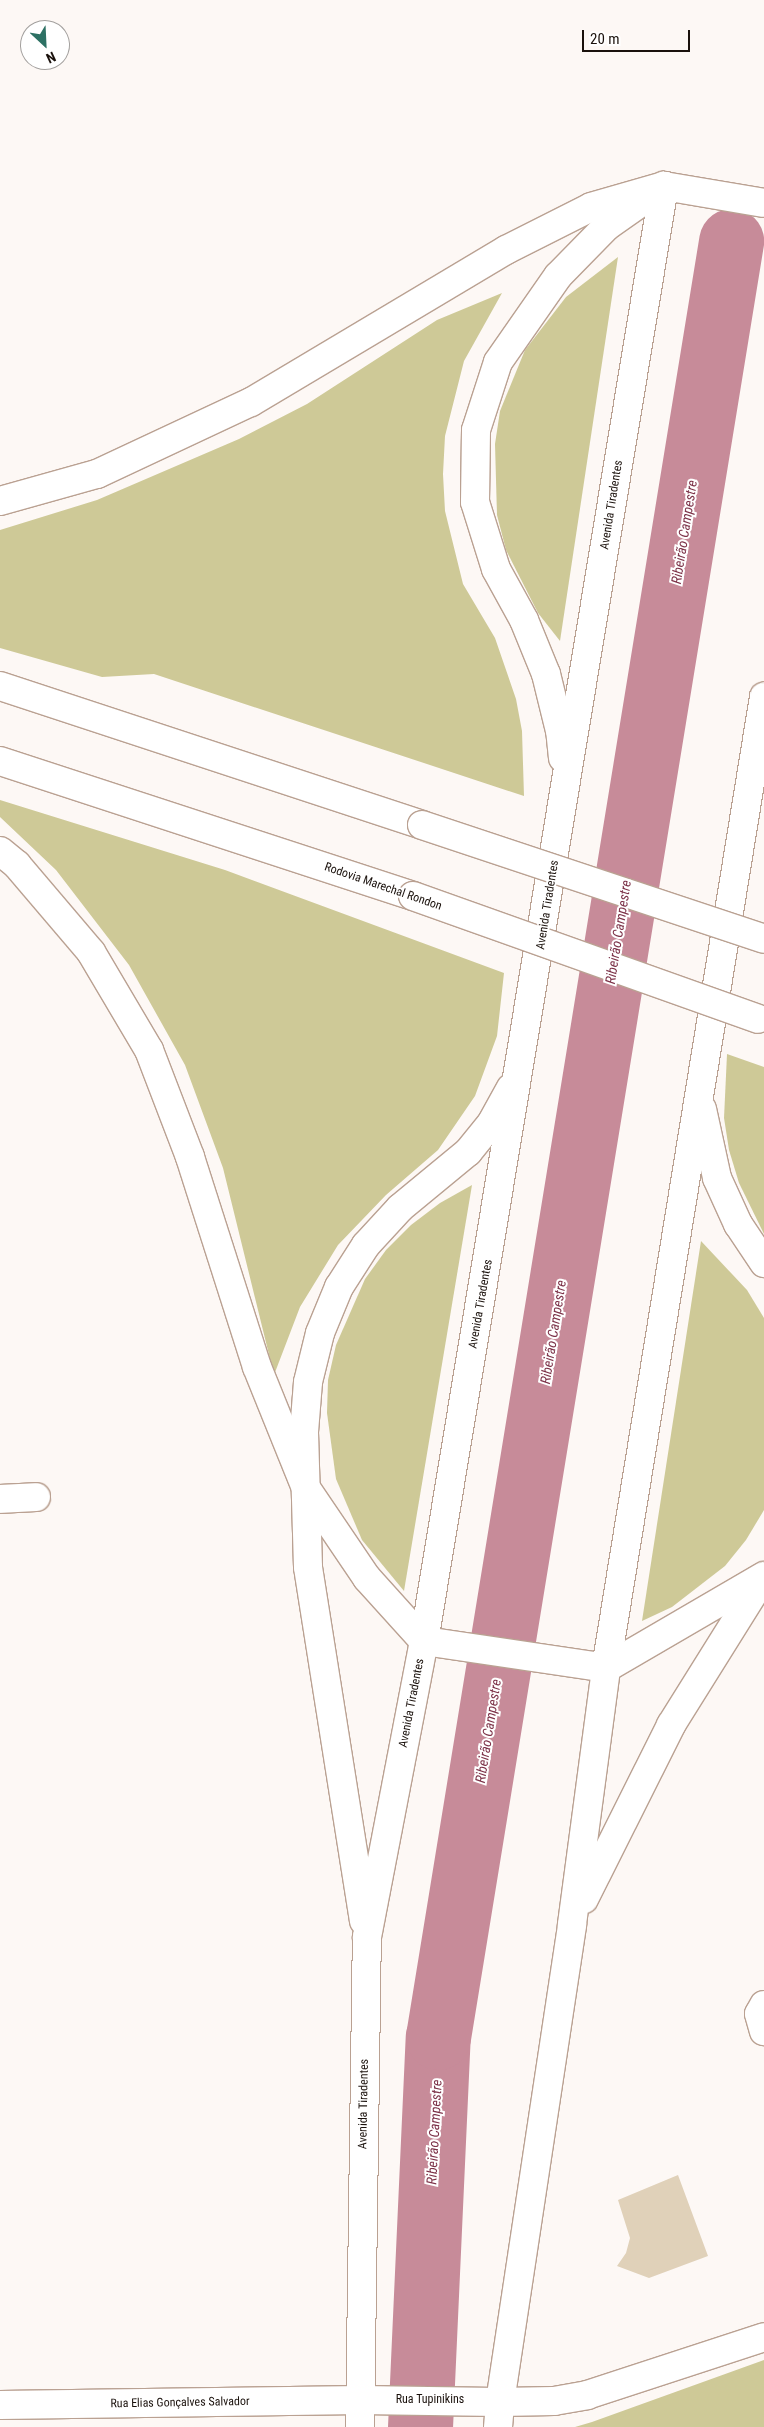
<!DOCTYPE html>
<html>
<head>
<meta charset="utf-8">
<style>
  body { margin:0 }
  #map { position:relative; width:764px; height:2427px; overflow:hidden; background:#fdf8f5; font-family:"Roboto Condensed",sans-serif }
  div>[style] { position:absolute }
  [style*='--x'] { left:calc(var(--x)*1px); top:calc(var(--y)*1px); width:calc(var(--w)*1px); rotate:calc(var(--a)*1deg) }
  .green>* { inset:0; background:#cec997 }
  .river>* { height:65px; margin:-32.5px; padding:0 32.5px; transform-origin:32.5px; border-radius:32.5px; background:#c78b99 }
  .building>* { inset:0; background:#e0d1b9 }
  .roads { filter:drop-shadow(1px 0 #baa192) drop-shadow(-1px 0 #baa192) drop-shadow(0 1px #baa192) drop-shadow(0 -1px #baa192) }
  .minor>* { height:28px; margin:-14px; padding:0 14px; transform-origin:14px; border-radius:14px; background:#fff }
  .major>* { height:28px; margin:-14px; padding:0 14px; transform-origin:14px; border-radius:14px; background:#fff }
  .highway>* { height:28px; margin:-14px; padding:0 14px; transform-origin:14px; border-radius:14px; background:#fff }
  .bridges { filter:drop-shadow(1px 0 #baa192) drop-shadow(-1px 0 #baa192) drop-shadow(0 1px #baa192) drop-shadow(0 -1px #baa192) }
  .highway-bridge>* { height:28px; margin:-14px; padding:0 14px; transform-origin:14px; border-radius:14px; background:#fff }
  span { translate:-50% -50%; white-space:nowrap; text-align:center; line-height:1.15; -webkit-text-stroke:4px #fff; paint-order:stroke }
  .street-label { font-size:12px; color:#1a110c }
  .water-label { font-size:14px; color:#7d3349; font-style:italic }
  .north { position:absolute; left:20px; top:20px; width:50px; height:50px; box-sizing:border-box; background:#fff; border:1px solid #a3a09e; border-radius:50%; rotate:155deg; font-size:14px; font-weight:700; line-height:20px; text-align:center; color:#1a110c }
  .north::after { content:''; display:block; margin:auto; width:18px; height:22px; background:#2d7164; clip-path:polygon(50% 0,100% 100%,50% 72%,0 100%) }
  .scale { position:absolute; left:582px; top:30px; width:108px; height:22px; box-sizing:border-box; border:2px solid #1a110c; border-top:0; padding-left:6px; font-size:15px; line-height:18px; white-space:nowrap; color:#1a110c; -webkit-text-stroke:4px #fff; paint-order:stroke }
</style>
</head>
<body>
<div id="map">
  <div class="green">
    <div style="clip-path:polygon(618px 257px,560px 641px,538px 613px,506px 550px,497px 515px,495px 444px,500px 411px,525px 350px,566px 297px)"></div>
    <div style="clip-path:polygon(502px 293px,464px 361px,445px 436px,443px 474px,445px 511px,463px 584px,495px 638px,516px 699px,522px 731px,524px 796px,154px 674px,102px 677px,0 648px,0 530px,97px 500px,239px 439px,307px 404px,437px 320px)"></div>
    <div style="clip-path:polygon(0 800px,225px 870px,504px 973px,497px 1036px,475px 1096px,438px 1150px,386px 1195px,338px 1245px,300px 1307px,274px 1375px,223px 1168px,185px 1065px,129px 965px,56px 870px,0 817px)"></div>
    <div style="clip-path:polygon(727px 1054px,764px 1067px,764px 1234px,739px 1183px,729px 1150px,724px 1118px)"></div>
    <div style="clip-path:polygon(472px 1185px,404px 1591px,362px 1540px,336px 1479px,327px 1413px,328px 1380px,336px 1345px,365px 1279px,386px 1250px,411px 1225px,440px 1203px)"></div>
    <div style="clip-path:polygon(701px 1241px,747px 1290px,764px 1318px,764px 1510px,746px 1540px,725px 1566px,672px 1607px,642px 1621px)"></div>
    <div style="clip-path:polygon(764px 2360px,764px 2427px,575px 2427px,592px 2422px)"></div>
  </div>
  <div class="river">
    <div style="--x:420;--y:2427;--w:390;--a:-87.4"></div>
    <div style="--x:438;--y:2037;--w:1820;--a:-80.73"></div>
  </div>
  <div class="building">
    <div style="clip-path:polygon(678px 2175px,708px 2256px,649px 2278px,617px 2266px,626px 2253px,630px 2238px,618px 2200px)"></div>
  </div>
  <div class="roads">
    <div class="minor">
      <div style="--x:0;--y:1499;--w:36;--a:-3"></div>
      <div style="--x:764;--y:2005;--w:10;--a:119"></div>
      <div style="--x:759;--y:2014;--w:18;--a:74"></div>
      <div style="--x:500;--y:2402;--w:54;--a:-1.1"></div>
      <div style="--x:554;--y:2401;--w:34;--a:-10"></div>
      <div style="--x:587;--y:2395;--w:186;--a:-18.1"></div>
    </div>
    <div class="major">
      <div style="--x:563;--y:758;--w:27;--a:-96"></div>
      <div style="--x:560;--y:731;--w:59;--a:-103.8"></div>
      <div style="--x:546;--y:674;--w:58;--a:-112.2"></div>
      <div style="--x:524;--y:620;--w:58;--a:-118.8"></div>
      <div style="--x:496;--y:569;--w:70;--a:-107.4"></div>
      <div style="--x:475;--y:502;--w:72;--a:-89.2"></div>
      <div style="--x:476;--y:430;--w:71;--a:-72.1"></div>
      <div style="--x:498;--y:362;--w:105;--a:-55.1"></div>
      <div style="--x:558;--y:276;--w:70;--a:-45.6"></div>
      <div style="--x:607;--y:226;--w:70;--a:-35.1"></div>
      <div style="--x:664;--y:186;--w:101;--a:9.6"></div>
      <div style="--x:702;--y:1109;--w:71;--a:77.7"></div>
      <div style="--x:717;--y:1178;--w:51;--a:65.5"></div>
      <div style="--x:738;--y:1224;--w:47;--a:56.3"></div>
      <div style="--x:306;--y:1488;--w:109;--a:55.9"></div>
      <div style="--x:367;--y:1578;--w:85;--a:47.9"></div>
      <div style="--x:424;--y:1641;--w:184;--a:8.4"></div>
      <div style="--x:606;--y:1668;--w:183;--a:-30.2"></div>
      <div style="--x:584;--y:1899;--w:195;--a:-63.4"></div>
      <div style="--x:671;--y:1725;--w:170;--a:-58"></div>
      <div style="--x:364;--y:1921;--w:358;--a:-99"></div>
      <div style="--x:308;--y:1567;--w:135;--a:-91.7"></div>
      <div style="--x:304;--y:1432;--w:50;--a:-85.4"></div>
      <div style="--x:308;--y:1382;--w:50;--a:-76.2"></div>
      <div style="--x:320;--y:1333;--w:50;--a:-67.6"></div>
      <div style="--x:339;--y:1287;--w:50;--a:-57.3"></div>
      <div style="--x:366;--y:1245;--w:50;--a:-47.4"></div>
      <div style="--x:400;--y:1208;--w:88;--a:-39.5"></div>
      <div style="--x:468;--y:1152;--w:38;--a:-51"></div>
      <div style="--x:492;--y:1122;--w:39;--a:-61"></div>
      <div style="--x:0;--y:2405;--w:361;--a:-0.8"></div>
      <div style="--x:361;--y:2400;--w:139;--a:0.8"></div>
      <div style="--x:360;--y:2427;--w:490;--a:-89.2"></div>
      <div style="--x:367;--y:1937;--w:301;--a:-79.1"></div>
      <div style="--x:424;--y:1641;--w:1475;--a:-80.63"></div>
      <div style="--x:498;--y:2427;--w:25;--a:-85"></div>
      <div style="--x:500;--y:2402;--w:483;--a:-81.4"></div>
      <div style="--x:572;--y:1924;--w:258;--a:-82.4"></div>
      <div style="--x:606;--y:1668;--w:984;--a:-80.76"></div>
    </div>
    <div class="highway">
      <div style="--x:0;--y:501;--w:101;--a:-15.6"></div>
      <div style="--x:97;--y:474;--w:170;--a:-25.1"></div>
      <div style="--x:251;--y:402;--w:297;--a:-30.8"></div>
      <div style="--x:506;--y:250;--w:95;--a:-26.8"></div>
      <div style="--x:591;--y:207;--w:76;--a:-16"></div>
      <div style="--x:0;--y:686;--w:444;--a:18.2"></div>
      <div style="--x:0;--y:761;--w:435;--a:18.1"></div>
      <div style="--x:0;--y:851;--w:22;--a:39"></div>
      <div style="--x:17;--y:865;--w:114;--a:49.6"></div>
      <div style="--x:91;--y:952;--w:114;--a:59.4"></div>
      <div style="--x:149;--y:1050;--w:115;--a:69"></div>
      <div style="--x:190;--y:1157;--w:220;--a:72.3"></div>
      <div style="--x:257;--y:1367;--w:131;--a:68"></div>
    </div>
  </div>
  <div class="bridges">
    <div class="highway-bridge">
      <div style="--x:422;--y:825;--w:360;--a:18.4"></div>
      <div style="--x:413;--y:896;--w:366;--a:19.6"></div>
    </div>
  </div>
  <div class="street-label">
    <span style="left:612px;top:505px;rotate:-81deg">Avenida Tiradentes</span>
    <span style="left:383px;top:887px;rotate:19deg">Rodovia Marechal Rondon</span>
    <span style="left:548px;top:905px;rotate:-81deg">Avenida Tiradentes</span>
    <span style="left:481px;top:1304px;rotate:-80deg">Avenida Tiradentes</span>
    <span style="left:412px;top:1703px;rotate:-79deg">Avenida Tiradentes</span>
    <span style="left:364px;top:2104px;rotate:-89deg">Avenida Tiradentes</span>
    <span style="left:430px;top:2400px">Rua Tupinikins</span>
    <span style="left:180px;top:2403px;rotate:-1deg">Rua Elias Gonçalves Salvador</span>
  </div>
  <div class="water-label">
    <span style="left:684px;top:532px;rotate:-81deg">Ribeirão Campestre</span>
    <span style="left:618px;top:932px;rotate:-81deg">Ribeirão Campestre</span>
    <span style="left:553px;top:1332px;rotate:-81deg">Ribeirão Campestre</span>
    <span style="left:488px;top:1731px;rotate:-81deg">Ribeirão Campestre</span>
    <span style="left:434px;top:2132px;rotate:-87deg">Ribeirão Campestre</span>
  </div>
  <div class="north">N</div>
  <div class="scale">20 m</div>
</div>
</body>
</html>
